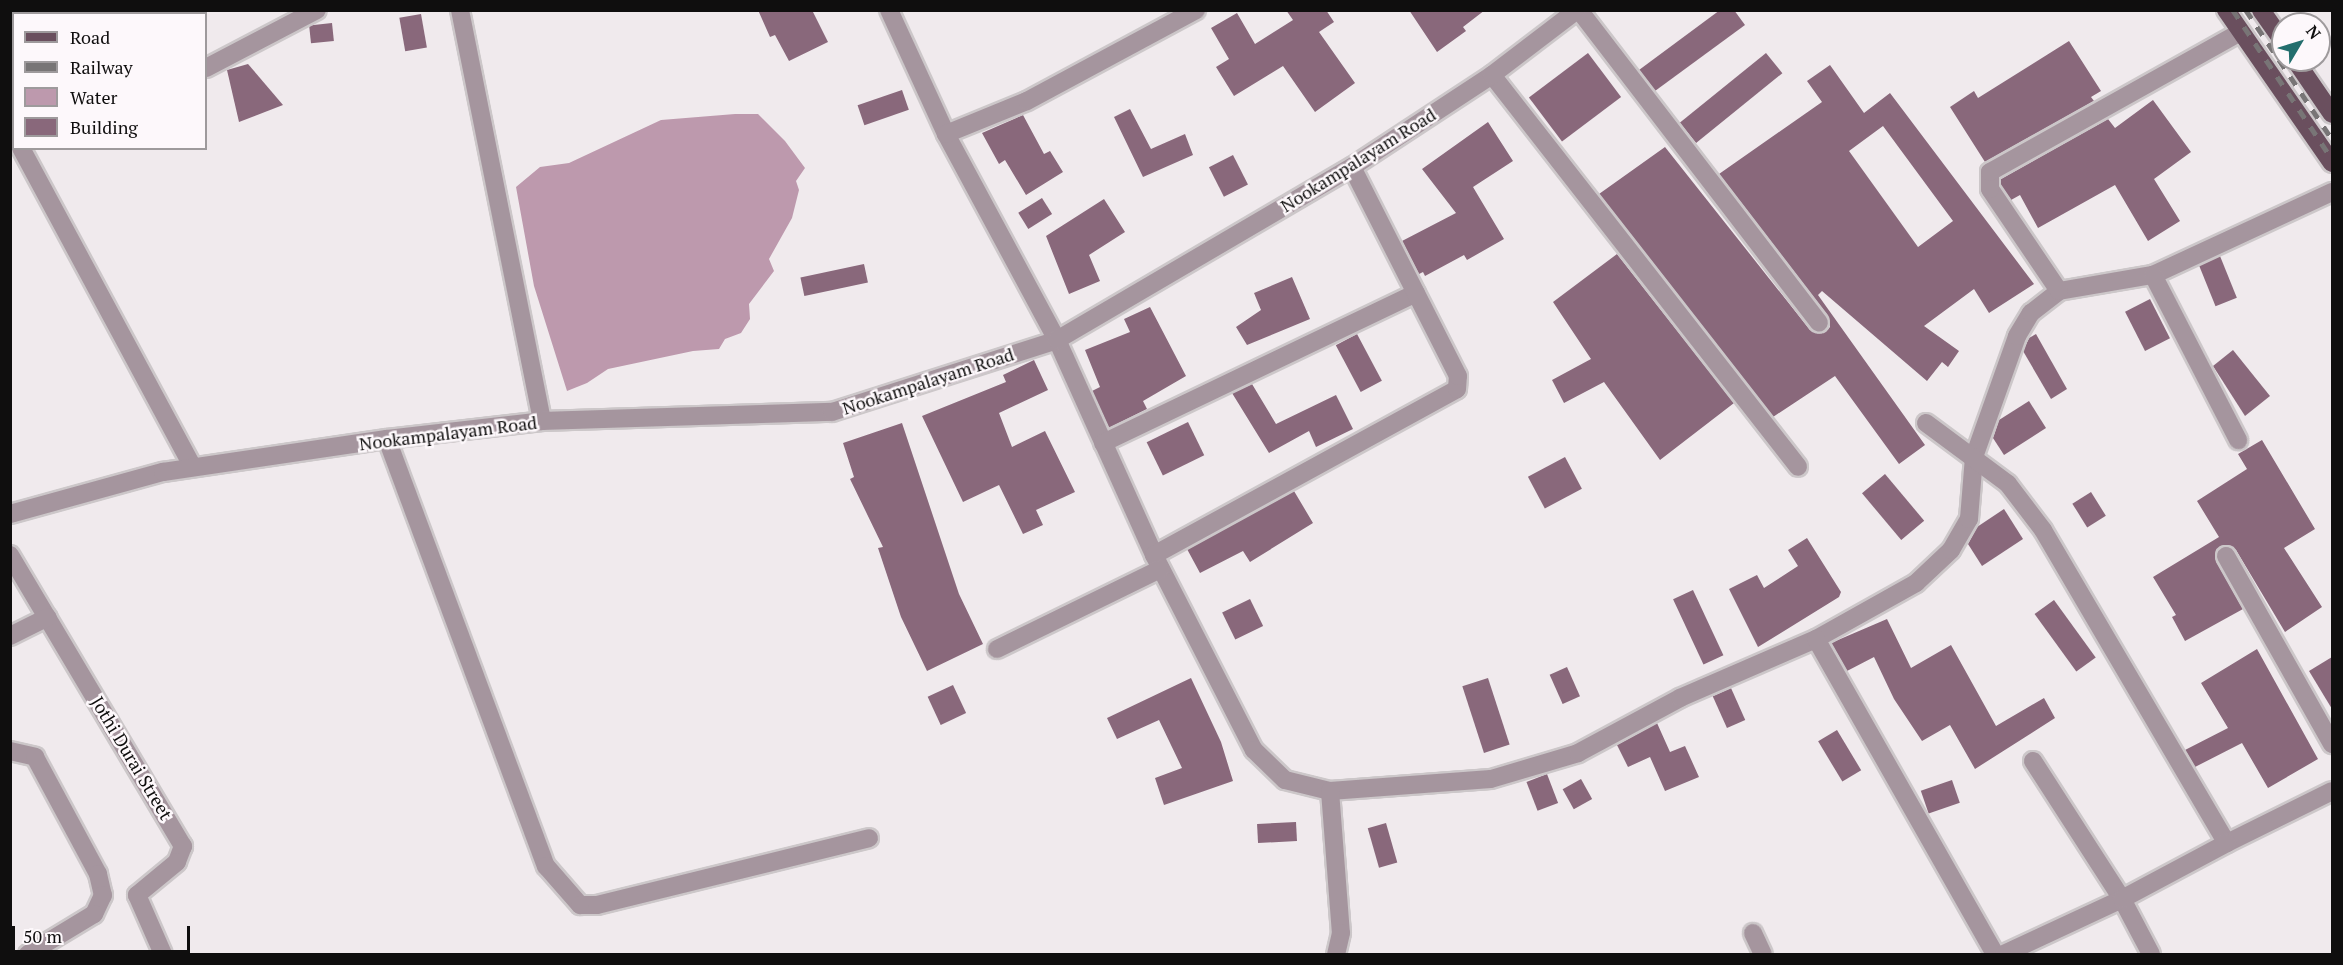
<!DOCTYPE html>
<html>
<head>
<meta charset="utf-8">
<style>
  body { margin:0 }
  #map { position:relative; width:2343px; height:965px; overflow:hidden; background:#f0eaed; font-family:"PT Serif",serif }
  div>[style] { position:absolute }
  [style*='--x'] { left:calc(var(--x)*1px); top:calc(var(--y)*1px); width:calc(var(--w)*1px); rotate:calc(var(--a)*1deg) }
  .water>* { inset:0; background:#bd99ad }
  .building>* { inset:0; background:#89687b; transform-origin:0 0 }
  .roads { filter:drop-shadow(2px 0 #ccc7c9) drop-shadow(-2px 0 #ccc7c9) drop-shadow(0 2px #ccc7c9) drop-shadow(0 -2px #ccc7c9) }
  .minor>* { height:18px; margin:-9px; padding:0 9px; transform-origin:9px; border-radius:9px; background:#a5959e }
  .major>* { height:18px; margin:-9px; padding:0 9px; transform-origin:9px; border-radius:9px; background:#6a4f5e }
  .rail>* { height:4.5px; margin-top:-2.25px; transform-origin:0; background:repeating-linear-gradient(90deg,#787576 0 10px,transparent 0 20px) }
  span { translate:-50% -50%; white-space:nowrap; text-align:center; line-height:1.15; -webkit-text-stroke:5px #fdf8fb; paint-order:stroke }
  .street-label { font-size:18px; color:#0f0e0e }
  .frame { position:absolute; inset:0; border:12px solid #0f0e0e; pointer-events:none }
  .legend { position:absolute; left:12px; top:12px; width:195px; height:138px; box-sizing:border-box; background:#fdf8fb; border:2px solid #9e9a9c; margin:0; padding:8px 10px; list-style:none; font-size:18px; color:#0f0e0e }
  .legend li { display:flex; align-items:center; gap:12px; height:30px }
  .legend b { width:30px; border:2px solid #9e9a9c }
  .north { position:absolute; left:2271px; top:12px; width:60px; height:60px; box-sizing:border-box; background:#fdf8fb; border:2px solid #9e9a9c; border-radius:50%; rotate:52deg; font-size:16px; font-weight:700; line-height:24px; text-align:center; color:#0f0e0e }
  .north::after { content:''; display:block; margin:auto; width:21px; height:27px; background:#236e6d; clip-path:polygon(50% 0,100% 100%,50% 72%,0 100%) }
  .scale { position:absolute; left:12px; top:926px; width:178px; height:27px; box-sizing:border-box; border:3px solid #0f0e0e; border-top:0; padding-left:8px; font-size:18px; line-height:21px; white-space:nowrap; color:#0f0e0e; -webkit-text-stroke:4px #fdf8fb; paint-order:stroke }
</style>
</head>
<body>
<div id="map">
  <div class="water">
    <div style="clip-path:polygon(735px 114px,758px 114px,785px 141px,805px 168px,796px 181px,799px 190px,792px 218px,769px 259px,774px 271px,749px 304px,750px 319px,741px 333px,725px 339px,719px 349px,693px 351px,608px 369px,587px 383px,567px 391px,534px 286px,516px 187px,540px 167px,569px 163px,661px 120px)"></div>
  </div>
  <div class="building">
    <div style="clip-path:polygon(758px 10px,812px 10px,828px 42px,789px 61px,775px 35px,770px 37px)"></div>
    <div style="clip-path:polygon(1286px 10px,1326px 10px,1334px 22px,1319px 32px,1355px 83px,1315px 112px,1283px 66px,1234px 96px,1216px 67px,1229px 59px,1211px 28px,1237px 13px,1255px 44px,1293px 20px)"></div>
    <div style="clip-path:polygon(1409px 10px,1485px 10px,1463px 27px,1466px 31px,1437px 52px)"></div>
    <div style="clip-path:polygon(1720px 10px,1734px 10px,1745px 25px,1655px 91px,1639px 70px)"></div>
    <div style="left:421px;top:14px;width:34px;height:22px;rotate:80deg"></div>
    <div style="left:332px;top:23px;width:18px;height:23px;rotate:84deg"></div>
    <div style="clip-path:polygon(2069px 41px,2101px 91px,2091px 97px,2094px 101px,1985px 162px,1950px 107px,1974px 91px,1978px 98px)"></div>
    <div style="left:1588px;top:53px;width:55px;height:74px;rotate:53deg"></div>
    <div style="left:1766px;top:53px;width:26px;height:111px;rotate:51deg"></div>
    <div style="clip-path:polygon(248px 64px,283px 105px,239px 122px,227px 70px)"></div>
    <div style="clip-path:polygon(evenodd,1830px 65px,1864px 113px,1890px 93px,2034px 284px,1989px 313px,1974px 289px,1924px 326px,1959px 351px,1948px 367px,1942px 362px,1927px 381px,1822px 291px,1818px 295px,1925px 445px,1899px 464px,1835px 376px,1773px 417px,1599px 194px,1665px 147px,1810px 330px,1825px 332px,1830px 327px,1828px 316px,1719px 174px,1822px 102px,1807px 81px,1830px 65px,1883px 126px,1953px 221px,1918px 247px,1849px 151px,1883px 126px)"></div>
    <div style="left:902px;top:90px;width:21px;height:47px;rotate:71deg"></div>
    <div style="clip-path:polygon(2153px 100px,2191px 152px,2154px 179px,2180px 221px,2148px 241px,2115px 185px,2038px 228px,2020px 195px,2011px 200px,2001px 186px,2001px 179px,2108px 119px,2115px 128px)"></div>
    <div style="clip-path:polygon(1130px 109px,1151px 149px,1185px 134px,1193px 155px,1143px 177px,1114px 117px)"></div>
    <div style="clip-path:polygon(1023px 115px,1044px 154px,1050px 151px,1063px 172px,1026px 195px,1005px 160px,999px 164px,982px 133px)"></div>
    <div style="clip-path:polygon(1488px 122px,1513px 161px,1473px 187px,1504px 239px,1467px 260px,1464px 255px,1425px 276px,1423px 272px,1419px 274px,1402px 241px,1456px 213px,1422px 169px)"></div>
    <div style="left:1233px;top:155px;width:33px;height:27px;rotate:63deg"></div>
    <div style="left:1042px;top:198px;width:19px;height:28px;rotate:58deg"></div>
    <div style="clip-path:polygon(1104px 199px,1125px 232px,1089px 255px,1100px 281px,1069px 294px,1046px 236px)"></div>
    <div style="clip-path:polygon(1617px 254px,1734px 403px,1660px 460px,1604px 382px,1564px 403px,1552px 380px,1591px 359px,1553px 302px)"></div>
    <div style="left:2220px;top:256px;width:45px;height:23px;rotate:68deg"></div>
    <div style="left:864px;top:264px;width:19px;height:65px;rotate:78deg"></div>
    <div style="clip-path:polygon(1292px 277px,1310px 319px,1247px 345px,1236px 327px,1261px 310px,1254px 293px)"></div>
    <div style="left:2150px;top:299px;width:44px;height:28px;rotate:63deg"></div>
    <div style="clip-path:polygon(1150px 307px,1186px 376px,1143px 401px,1147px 409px,1109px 428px,1092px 391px,1100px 387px,1085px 350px,1130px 332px,1124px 319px)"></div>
    <div style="left:1357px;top:334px;width:53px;height:24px;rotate:62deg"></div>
    <div style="clip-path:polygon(2036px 334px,2067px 389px,2051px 399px,2023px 351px,2029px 338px)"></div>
    <div style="clip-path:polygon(2233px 350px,2270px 396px,2245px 416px,2213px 366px)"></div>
    <div style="clip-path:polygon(1034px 360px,1048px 390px,999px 413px,1012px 447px,1045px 431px,1075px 492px,1036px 510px,1043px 525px,1023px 534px,999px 485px,963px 502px,922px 416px,1006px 382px,1003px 375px)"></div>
    <div style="clip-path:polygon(1252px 384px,1276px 424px,1336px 395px,1353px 429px,1316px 447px,1309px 431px,1269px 453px,1232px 393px)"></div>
    <div style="clip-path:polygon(2029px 401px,2046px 428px,2004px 455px,1993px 438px,1999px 420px)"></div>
    <div style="left:1188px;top:422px;width:37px;height:46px;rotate:64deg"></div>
    <div style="clip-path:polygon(902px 423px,959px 594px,983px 644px,927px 671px,901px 617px,878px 548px,883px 547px,850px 479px,854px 477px,843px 443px)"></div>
    <div style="clip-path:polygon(2262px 440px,2315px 529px,2284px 548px,2322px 607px,2285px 632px,2236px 550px,2226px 545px,2217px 550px,2216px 561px,2243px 609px,2185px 641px,2172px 617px,2176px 615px,2153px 577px,2219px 537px,2197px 501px,2247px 469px,2238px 454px)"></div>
    <div style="left:1565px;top:457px;width:36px;height:42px;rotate:62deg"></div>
    <div style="left:1885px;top:474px;width:61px;height:30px;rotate:50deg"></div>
    <div style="clip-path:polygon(1294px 491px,1313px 523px,1250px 562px,1243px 551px,1200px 573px,1187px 549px)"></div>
    <div style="left:2091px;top:492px;width:28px;height:22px;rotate:58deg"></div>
    <div style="clip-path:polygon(2004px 509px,2023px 539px,1982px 566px,1968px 544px,1977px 527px)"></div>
    <div style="clip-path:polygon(1807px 538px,1841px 592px,1839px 597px,1758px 647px,1729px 589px,1757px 575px,1764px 588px,1798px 566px,1788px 550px)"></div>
    <div style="left:1693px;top:590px;width:72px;height:22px;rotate:65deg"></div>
    <div style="left:1250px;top:599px;width:30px;height:31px;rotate:64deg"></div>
    <div style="left:2054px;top:600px;width:71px;height:24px;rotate:54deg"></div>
    <div style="clip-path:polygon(1887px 619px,1911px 668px,1951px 645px,1996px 726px,2044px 698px,2055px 718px,1975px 769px,1950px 725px,1922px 741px,1894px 699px,1874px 657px,1847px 671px,1831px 643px)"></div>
    <div style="clip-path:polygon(2257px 649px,2318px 759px,2268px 788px,2242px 743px,2195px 767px,2185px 750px,2228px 728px,2201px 683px)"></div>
    <div style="clip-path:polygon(2332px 657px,2332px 709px,2309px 671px)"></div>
    <div style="left:1567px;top:667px;width:32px;height:19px;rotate:66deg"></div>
    <div style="clip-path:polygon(1191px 678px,1221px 742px,1233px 781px,1164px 805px,1155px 778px,1182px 768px,1159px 720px,1117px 739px,1107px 718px)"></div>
    <div style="left:1488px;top:678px;width:70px;height:27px;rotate:72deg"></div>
    <div style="left:953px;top:685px;width:31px;height:28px;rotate:65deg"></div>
    <div style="left:1731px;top:688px;width:35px;height:20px;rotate:66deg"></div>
    <div style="clip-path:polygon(1657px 723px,1670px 752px,1685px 746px,1699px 777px,1665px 791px,1650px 757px,1628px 767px,1617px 745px)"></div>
    <div style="left:1837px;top:730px;width:47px;height:22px;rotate:59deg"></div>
    <div style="left:1547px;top:774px;width:31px;height:22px;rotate:69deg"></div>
    <div style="left:1581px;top:779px;width:23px;height:21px;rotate:61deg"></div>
    <div style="left:1952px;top:780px;width:24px;height:33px;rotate:71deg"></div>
    <div style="left:1296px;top:822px;width:19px;height:39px;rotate:87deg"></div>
    <div style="left:1386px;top:823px;width:41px;height:19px;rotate:74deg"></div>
  </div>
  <div class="roads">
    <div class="minor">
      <div style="--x:87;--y:10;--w:6;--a:45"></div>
      <div style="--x:460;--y:10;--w:419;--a:78.7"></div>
      <div style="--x:889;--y:10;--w:136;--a:65.3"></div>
      <div style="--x:946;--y:134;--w:234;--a:61.7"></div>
      <div style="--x:1057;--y:340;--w:236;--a:65.7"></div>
      <div style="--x:1154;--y:555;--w:219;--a:62.9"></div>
      <div style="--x:1254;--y:750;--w:43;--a:44.1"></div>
      <div style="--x:1285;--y:780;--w:46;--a:13.7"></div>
      <div style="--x:1330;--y:791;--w:161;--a:-4.3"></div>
      <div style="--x:1491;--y:779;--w:91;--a:-16.6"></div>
      <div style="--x:1578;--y:753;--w:116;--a:-28.3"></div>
      <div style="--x:1680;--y:698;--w:148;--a:-23.5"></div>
      <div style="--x:1816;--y:639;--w:115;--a:-29.2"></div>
      <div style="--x:1916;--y:583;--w:48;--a:-43.3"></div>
      <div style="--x:1951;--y:550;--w:36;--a:-60"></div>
      <div style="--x:1969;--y:519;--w:62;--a:-85.4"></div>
      <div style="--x:1974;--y:457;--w:128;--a:-70.4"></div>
      <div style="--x:2017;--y:336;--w:27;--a:-59"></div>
      <div style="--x:2031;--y:313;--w:36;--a:-38"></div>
      <div style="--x:2059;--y:291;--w:95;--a:-9.7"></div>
      <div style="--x:2153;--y:275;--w:197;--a:-24.9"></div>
      <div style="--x:1579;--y:10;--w:394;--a:52.5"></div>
      <div style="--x:206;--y:68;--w:125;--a:-27.6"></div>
      <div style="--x:1492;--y:75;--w:497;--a:52"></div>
      <div style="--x:10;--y:132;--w:6;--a:51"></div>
      <div style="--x:946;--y:134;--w:87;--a:-22.2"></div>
      <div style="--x:1027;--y:101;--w:192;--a:-28.3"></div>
      <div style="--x:21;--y:148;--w:362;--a:61.7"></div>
      <div style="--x:2153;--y:275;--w:186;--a:62.7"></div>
      <div style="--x:2059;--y:291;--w:123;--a:-124.1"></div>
      <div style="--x:1990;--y:189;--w:17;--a:-90"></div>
      <div style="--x:1990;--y:172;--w:287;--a:-29.2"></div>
      <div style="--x:1926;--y:423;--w:102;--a:36.6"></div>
      <div style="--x:2008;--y:484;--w:58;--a:52.7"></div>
      <div style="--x:2043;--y:530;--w:363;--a:59.6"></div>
      <div style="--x:2227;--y:843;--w:117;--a:-26.3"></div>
      <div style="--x:387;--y:439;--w:456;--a:69.6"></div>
      <div style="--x:546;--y:866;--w:52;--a:48.9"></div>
      <div style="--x:580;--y:905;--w:17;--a:0"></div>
      <div style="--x:597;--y:905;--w:280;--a:-13.8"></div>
      <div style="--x:1103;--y:443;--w:347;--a:-25.6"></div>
      <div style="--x:10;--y:514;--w:159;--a:-15.4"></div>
      <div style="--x:163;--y:472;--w:226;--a:-8.4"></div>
      <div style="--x:387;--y:439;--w:156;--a:-6.6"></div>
      <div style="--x:542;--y:421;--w:290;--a:-1.8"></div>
      <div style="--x:832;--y:412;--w:236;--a:-17.7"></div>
      <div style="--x:1057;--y:340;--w:342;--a:-30.4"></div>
      <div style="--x:1352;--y:167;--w:168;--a:-33.3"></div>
      <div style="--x:1492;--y:75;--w:107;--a:-37.4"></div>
      <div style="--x:10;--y:555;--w:339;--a:59.3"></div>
      <div style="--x:183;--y:846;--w:17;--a:111"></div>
      <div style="--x:177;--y:862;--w:52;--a:140.5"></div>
      <div style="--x:137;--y:895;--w:64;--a:66.2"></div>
      <div style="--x:1154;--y:555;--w:345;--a:-28.7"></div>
      <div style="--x:1457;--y:389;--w:13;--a:-86"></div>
      <div style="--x:1458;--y:376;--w:234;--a:-116.9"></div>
      <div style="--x:2226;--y:556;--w:216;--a:60.6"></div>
      <div style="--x:10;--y:636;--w:42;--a:-26.6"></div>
      <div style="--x:1816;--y:639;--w:362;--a:60.4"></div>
      <div style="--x:997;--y:649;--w:182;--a:-26.1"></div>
      <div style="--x:10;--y:751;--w:26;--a:13"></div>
      <div style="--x:35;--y:757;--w:133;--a:61.7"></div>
      <div style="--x:98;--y:874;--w:22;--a:77"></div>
      <div style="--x:103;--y:895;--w:21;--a:115"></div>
      <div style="--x:94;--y:914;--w:77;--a:148.8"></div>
      <div style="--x:2033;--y:761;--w:164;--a:57.2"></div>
      <div style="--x:2122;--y:899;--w:62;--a:62.2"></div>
      <div style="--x:1330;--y:791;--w:142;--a:85.6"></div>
      <div style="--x:1341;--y:933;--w:22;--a:103"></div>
      <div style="--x:1753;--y:933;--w:23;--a:65"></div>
      <div style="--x:2004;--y:954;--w:130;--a:-25"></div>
      <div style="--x:2122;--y:899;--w:119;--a:-28.1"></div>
    </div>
    <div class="major">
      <div style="--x:2226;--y:10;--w:186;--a:55.3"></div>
      <div style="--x:2261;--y:10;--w:39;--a:55"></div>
      <div style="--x:2295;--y:60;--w:65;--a:55.6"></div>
    </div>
  </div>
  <div class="rail">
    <div style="--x:2233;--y:10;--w:179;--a:56.4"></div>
    <div style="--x:2246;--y:10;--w:155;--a:56.3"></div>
  </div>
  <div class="street-label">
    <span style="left:1358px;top:160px;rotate:-32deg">Nookampalayam Road</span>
    <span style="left:928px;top:381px;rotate:-18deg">Nookampalayam Road</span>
    <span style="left:448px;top:433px;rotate:-7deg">Nookampalayam Road</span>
    <span style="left:132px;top:758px;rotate:59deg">Jothi Durai Street</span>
  </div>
  <div class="frame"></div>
  <ul class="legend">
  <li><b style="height:8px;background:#6a4f5e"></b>Road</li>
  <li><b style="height:8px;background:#787576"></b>Railway</li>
  <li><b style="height:16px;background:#bd99ad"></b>Water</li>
  <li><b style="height:16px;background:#89687b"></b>Building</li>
  </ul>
  <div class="north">N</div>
  <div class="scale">50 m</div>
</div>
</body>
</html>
